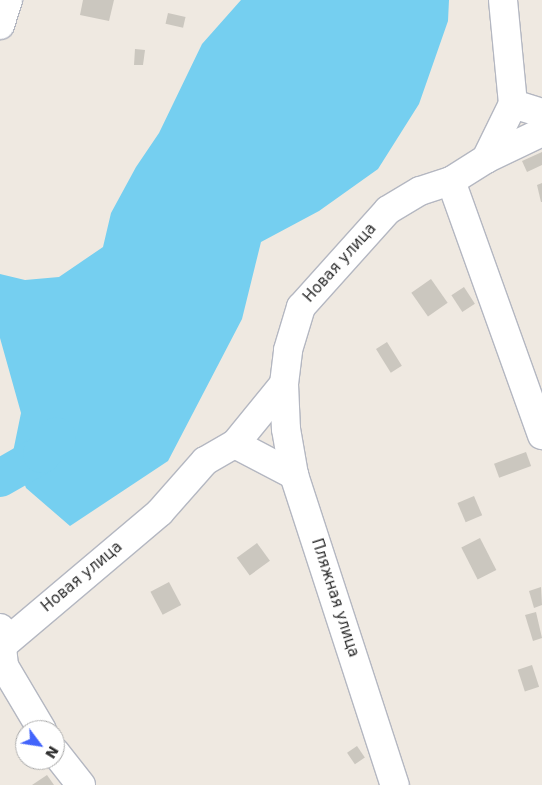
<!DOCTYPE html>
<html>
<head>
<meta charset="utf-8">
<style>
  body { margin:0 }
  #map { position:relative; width:542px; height:785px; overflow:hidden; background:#efe9e1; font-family:"DejaVu Sans",sans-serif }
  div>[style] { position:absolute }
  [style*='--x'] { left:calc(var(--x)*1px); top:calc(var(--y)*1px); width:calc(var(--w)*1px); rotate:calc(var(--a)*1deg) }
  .water>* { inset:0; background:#75cff0 }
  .river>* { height:38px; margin:-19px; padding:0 19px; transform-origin:19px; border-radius:19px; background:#75cff0 }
  .building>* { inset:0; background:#cbc7bf; transform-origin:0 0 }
  .roads { filter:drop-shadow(1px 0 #b4b7c1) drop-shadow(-1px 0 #b4b7c1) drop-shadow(0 1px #b4b7c1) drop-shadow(0 -1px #b4b7c1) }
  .minor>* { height:28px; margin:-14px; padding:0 14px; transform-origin:14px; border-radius:14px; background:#fff }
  span { translate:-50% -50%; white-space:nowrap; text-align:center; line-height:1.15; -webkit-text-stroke:4px #fff; paint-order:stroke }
  .street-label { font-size:15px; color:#2e2e2e }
  .north { position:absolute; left:15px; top:720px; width:50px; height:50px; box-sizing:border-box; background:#fff; border:1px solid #ababab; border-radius:50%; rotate:121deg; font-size:14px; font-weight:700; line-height:20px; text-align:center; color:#2e2e2e }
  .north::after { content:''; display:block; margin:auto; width:18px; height:22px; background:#4264fb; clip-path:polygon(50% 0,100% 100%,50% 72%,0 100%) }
</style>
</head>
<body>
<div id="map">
  <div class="water">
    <div style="clip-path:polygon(241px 0,449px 0,448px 21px,419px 104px,378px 169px,319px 211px,261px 242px,242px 319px,168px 461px,70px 526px,26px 488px,13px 452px,21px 413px,0 338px,0 274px,25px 280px,59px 277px,103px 247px,111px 213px,136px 167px,159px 133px,202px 44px)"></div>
  </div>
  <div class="river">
    <div style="--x:0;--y:478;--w:48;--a:-29.7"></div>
    <div style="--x:42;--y:454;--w:23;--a:-50"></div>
  </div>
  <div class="building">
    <div style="clip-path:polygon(83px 0,114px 0,109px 21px,80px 15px)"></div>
    <div style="left:168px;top:13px;width:18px;height:11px;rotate:13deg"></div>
    <div style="clip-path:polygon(135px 49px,145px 50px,143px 65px,134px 65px)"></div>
    <div style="clip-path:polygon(542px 152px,542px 165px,527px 172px,522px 161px)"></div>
    <div style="clip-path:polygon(542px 183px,542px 202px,541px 202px,537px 185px)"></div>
    <div style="left:431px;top:279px;width:29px;height:24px;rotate:55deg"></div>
    <div style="left:464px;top:287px;width:20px;height:15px;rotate:57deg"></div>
    <div style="left:387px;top:342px;width:28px;height:13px;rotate:58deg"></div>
    <div style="left:526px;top:452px;width:15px;height:34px;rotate:70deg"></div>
    <div style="left:474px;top:496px;width:21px;height:18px;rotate:67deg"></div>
    <div style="left:480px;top:538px;width:36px;height:21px;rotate:63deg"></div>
    <div style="left:257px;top:543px;width:22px;height:25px;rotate:54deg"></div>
    <div style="left:169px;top:582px;width:26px;height:21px;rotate:62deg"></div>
    <div style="clip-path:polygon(541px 587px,542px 605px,534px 608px,529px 591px)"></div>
    <div style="clip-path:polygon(536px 612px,542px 638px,533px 641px,525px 615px)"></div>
    <div style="left:532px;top:665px;width:23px;height:15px;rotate:72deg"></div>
    <div style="left:357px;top:746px;width:14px;height:12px;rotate:56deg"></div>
    <div style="clip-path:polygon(47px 775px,54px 785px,32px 785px)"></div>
  </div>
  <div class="roads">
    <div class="minor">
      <div style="--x:0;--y:25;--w:26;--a:-72"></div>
      <div style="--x:513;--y:104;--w:30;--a:17"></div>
      <div style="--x:486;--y:159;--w:62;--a:-25.7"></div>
      <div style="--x:451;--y:181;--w:270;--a:70.3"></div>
      <div style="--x:284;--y:384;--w:45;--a:87.5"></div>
      <div style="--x:286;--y:429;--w:47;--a:80.1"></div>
      <div style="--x:235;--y:444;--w:67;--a:27.7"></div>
      <div style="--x:294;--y:475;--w:326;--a:72"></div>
      <div style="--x:0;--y:628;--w:38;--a:84"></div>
      <div style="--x:4;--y:666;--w:74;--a:59.3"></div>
      <div style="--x:4;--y:644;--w:204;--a:-40.2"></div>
      <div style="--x:160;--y:512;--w:68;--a:-48.6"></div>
      <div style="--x:205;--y:461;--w:34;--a:-30"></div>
      <div style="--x:235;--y:444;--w:77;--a:-50.8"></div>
      <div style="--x:284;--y:384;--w:34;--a:-83"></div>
      <div style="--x:288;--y:350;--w:45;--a:-73.2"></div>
      <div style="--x:301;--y:307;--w:130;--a:-48.1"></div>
      <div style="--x:388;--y:210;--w:37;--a:-31"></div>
      <div style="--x:420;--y:191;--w:33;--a:-18"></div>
      <div style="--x:451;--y:181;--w:41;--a:-32.2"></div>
      <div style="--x:486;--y:159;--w:61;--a:-63.9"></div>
      <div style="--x:513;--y:104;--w:104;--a:-95.5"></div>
      <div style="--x:55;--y:752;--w:42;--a:51.8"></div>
    </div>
  </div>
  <div class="street-label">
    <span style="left:340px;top:263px;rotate:-48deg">Новая улица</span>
    <span style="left:82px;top:577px;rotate:-40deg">Новая улица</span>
    <span style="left:335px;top:598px;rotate:72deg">Пляжная улица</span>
  </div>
  <div class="north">N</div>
</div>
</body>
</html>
